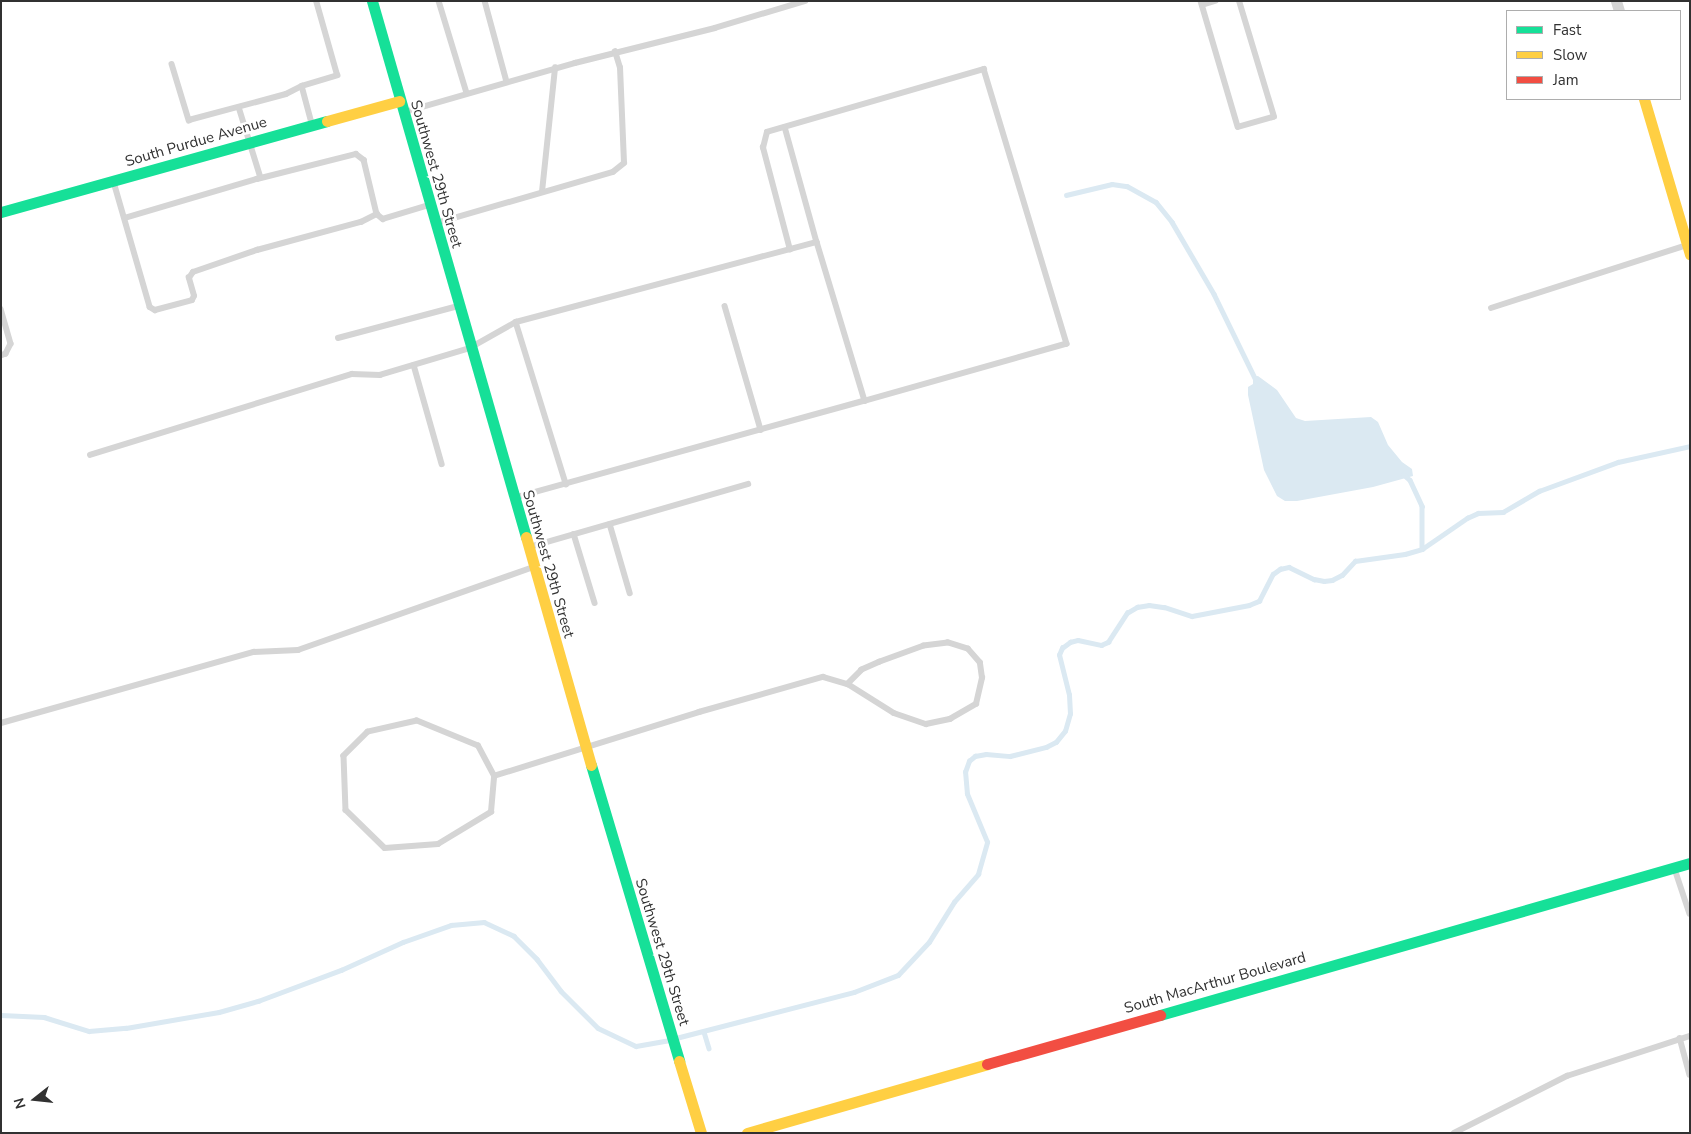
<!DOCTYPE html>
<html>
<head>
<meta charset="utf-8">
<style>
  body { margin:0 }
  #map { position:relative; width:1691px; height:1134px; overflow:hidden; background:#fff; font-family:"Nunito Sans",sans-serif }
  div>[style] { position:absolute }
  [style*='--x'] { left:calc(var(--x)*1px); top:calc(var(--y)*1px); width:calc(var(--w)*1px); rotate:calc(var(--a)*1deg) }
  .water>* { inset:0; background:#dbe9f2 }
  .stream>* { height:4.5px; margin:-2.25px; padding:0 2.25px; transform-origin:2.25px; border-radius:2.25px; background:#dbe9f2 }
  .lane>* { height:5.5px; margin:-2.75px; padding:0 2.75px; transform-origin:2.75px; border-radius:2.75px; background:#d5d5d5 }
  .street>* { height:11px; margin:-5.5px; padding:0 5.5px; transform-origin:5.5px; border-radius:5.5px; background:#d5d5d5 }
  .fast>* { height:11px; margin:-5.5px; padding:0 5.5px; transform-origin:5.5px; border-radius:5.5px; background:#16e098 }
  .slow>* { height:11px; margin:-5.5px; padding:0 5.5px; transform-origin:5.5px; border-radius:5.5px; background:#ffcf43 }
  .jam>* { height:11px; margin:-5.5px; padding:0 5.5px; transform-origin:5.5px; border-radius:5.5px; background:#f24e42 }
  span { translate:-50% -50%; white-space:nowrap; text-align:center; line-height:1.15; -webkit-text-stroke:5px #fff; paint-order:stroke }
  .street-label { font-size:15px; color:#313131 }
  .frame { position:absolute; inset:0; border:2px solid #313131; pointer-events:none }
  .legend { position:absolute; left:1506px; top:10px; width:175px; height:90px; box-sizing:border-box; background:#fff; border:1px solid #adadad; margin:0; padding:6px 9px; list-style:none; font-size:15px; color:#313131 }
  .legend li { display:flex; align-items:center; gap:10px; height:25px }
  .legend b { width:25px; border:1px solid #adadad }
  .north { position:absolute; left:10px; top:1074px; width:50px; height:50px; -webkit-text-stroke:4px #fff; paint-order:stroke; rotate:254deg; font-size:14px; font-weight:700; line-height:20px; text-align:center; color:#313131 }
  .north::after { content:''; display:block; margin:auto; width:18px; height:22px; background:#313131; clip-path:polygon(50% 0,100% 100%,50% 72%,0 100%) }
</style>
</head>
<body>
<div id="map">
  <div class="water">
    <div style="clip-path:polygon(1258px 376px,1277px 390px,1296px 418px,1305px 421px,1371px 417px,1378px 422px,1388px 445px,1402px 462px,1412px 469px,1413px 476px,1373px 487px,1297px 501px,1285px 501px,1277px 496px,1264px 470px,1248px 395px,1248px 387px,1253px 384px,1253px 377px)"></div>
  </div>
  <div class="stream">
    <div style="--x:1066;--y:195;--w:47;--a:-13.4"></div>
    <div style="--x:1112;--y:184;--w:15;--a:8"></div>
    <div style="--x:1127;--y:186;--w:33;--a:29"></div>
    <div style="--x:1156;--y:202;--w:26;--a:51"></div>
    <div style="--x:1172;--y:222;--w:83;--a:59.7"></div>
    <div style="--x:1214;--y:294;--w:96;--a:64"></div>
    <div style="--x:1403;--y:474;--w:9;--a:41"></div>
    <div style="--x:1410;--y:480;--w:29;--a:65"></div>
    <div style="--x:1422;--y:506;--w:43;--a:90"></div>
    <div style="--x:1;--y:1015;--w:43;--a:2.7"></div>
    <div style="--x:44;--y:1017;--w:47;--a:17.3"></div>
    <div style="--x:89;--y:1031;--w:37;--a:-5"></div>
    <div style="--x:126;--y:1028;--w:94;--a:-9.8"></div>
    <div style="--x:219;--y:1012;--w:41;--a:-15.8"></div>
    <div style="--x:258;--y:1001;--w:89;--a:-20.5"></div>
    <div style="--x:341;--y:970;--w:68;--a:-24.3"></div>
    <div style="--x:403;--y:942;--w:51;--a:-19.5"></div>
    <div style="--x:451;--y:925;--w:33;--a:-5"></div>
    <div style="--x:484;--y:922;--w:33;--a:25"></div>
    <div style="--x:514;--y:936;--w:33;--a:45"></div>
    <div style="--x:537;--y:959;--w:40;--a:53"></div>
    <div style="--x:561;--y:991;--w:52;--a:45"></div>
    <div style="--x:598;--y:1028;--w:42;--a:25.3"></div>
    <div style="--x:636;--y:1046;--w:34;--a:-10"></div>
    <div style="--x:704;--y:1032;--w:17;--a:73"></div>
    <div style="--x:676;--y:1038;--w:184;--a:-14.5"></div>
    <div style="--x:854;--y:992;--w:47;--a:-21.1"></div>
    <div style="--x:898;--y:975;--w:45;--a:-46.8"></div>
    <div style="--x:929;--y:942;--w:47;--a:-58"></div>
    <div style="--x:954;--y:902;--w:37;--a:-49"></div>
    <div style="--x:978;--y:874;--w:33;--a:-74"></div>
    <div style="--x:987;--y:842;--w:52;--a:-112.6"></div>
    <div style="--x:967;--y:794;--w:22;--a:-95"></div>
    <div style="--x:965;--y:772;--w:12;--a:-70"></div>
    <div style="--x:969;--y:761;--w:8;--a:-40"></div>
    <div style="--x:975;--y:756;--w:11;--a:-10"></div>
    <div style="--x:986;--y:754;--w:24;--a:5"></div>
    <div style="--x:1010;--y:756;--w:37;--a:-14"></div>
    <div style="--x:1046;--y:747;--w:11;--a:-27"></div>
    <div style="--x:1056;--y:742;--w:14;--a:-51"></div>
    <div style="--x:1065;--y:731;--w:18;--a:-74"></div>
    <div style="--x:1070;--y:714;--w:19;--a:-93"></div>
    <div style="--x:1069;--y:695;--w:41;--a:-104"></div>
    <div style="--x:1059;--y:655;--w:8;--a:-67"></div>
    <div style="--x:1062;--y:648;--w:10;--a:-37"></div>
    <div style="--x:1070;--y:642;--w:8;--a:-14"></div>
    <div style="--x:1078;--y:640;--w:24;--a:12"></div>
    <div style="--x:1101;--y:645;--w:8;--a:-23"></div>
    <div style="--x:1108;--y:642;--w:35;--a:-57"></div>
    <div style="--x:1127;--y:613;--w:12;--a:-31"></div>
    <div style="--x:1137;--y:607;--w:12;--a:-9"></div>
    <div style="--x:1149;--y:605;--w:15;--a:8"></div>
    <div style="--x:1164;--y:607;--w:29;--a:18"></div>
    <div style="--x:1192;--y:616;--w:58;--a:-10.9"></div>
    <div style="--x:1249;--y:605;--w:11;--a:-22"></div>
    <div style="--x:1259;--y:601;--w:30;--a:-63"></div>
    <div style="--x:1273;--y:574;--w:9;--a:-36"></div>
    <div style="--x:1280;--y:569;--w:9;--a:-13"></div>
    <div style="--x:1289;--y:567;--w:28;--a:26"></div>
    <div style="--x:1314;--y:579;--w:10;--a:11"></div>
    <div style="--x:1324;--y:581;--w:8;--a:-7"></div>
    <div style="--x:1332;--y:580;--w:11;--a:-27"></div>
    <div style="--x:1342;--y:575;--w:19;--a:-47"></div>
    <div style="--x:1355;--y:561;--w:50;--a:-8"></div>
    <div style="--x:1405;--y:554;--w:18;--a:-16"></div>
    <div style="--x:1422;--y:549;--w:55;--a:-34.6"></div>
    <div style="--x:1467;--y:518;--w:12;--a:-24"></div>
    <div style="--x:1478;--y:513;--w:25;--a:-2"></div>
    <div style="--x:1503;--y:512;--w:42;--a:-30.3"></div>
    <div style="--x:1539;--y:491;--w:84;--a:-20.2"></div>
    <div style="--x:1618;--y:462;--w:74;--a:-12.5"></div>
  </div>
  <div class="lane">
    <div style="--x:439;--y:1;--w:96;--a:73.1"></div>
    <div style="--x:485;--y:1;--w:84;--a:74.8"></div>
    <div style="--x:1201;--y:1;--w:131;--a:73.6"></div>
    <div style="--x:1238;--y:127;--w:37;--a:-16"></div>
    <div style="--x:1274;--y:117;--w:121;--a:-106.8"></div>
    <div style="--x:1202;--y:5;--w:14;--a:-17"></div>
    <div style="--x:172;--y:64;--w:59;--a:73.1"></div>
    <div style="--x:189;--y:120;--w:100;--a:-15"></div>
    <div style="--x:286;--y:94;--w:18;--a:-27"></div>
    <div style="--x:302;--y:86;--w:37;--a:-17"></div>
    <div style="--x:337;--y:75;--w:77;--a:-105.8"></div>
    <div style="--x:302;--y:86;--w:38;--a:75"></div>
    <div style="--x:239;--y:107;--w:74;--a:72.8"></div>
    <div style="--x:405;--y:112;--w:177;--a:-16.1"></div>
    <div style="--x:575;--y:63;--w:144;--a:-14"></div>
    <div style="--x:715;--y:28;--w:94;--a:-16.7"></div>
    <div style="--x:785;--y:127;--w:119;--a:74.5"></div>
    <div style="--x:114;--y:182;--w:130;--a:73.9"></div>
    <div style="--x:150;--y:307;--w:6;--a:31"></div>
    <div style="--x:155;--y:310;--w:38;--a:-15"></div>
    <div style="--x:192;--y:300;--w:4;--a:-63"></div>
    <div style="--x:194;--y:296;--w:19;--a:-106"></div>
    <div style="--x:189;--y:278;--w:7;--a:-56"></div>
    <div style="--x:193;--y:272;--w:68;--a:-19"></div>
    <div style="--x:257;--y:250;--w:108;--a:-15.1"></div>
    <div style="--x:361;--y:222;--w:18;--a:-27"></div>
    <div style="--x:542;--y:192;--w:125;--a:-84"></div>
    <div style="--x:125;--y:218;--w:138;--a:-16.5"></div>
    <div style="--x:257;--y:179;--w:102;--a:-14.2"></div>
    <div style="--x:356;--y:154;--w:10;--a:37"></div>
    <div style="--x:364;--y:160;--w:56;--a:76.5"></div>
    <div style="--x:377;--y:214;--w:8;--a:40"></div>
    <div style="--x:383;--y:219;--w:48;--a:-16.9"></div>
    <div style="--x:437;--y:223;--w:183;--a:-16.2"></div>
    <div style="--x:613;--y:172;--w:14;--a:-39"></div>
    <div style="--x:624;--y:163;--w:95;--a:-92.4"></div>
    <div style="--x:620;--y:68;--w:17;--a:-107"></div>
    <div style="--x:790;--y:250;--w:106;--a:-104.8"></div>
    <div style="--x:763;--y:148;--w:16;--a:-76"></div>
    <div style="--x:767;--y:132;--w:226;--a:-16.2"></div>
    <div style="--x:984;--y:69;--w:287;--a:73.2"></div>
    <div style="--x:1067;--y:344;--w:210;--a:164.2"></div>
    <div style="--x:725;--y:306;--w:129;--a:73.8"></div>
    <div style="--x:1491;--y:308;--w:206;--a:-17.8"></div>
    <div style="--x:1;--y:309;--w:36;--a:74"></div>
    <div style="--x:11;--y:344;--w:11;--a:117"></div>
    <div style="--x:6;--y:354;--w:5;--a:158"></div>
    <div style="--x:516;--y:322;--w:170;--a:72.8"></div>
    <div style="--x:338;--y:338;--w:124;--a:-14.9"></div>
    <div style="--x:414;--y:365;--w:103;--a:74.2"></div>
    <div style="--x:90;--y:455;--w:274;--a:-17.2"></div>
    <div style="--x:352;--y:374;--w:28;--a:2"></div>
    <div style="--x:380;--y:375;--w:94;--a:-16.7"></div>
    <div style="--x:470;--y:348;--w:53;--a:-29.5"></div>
    <div style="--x:516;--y:322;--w:311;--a:-14.9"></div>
    <div style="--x:817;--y:242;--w:166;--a:73.2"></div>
    <div style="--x:865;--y:401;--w:362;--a:164.5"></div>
    <div style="--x:610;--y:524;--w:72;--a:73.8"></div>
    <div style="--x:574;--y:534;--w:72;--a:73.1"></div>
    <div style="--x:530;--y:547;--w:227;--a:-16.1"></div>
    <div style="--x:1;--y:723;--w:263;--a:-15.7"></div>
    <div style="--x:254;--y:652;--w:44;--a:-2.6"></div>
    <div style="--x:298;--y:650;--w:250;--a:-19.4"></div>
    <div style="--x:494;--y:776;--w:34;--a:-118"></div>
    <div style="--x:478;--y:746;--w:66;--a:-157.7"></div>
    <div style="--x:417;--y:721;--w:50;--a:167.3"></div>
    <div style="--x:368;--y:732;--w:34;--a:135"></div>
    <div style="--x:344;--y:756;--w:54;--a:87.9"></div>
    <div style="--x:346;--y:810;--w:54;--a:44.3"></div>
    <div style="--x:385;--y:848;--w:53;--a:-4.3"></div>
    <div style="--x:438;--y:844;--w:62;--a:-31.1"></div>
    <div style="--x:491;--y:812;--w:36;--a:-85"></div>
    <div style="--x:494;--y:776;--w:215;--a:-17.3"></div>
    <div style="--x:699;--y:712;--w:129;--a:-15.8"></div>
    <div style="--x:823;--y:677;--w:26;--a:16"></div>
    <div style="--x:848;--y:684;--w:54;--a:32.2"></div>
    <div style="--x:894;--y:713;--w:34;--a:19"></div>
    <div style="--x:926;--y:724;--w:25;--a:-12"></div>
    <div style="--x:950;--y:719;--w:30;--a:-30"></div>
    <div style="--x:976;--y:704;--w:27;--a:-77"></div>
    <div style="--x:982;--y:678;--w:15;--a:-98"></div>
    <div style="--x:980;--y:663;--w:18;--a:-131"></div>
    <div style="--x:968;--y:649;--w:21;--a:-163"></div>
    <div style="--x:948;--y:643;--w:24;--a:173"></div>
    <div style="--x:924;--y:646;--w:47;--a:160"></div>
    <div style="--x:880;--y:662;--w:20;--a:156"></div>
    <div style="--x:862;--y:670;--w:20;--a:135"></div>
    <div style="--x:1675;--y:869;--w:47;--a:71.6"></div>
    <div style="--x:1680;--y:1038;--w:38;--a:75"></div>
    <div style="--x:1454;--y:1133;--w:127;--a:-26.8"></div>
    <div style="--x:1567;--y:1076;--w:129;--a:-18"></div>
  </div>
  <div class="street">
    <div style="--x:1616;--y:1;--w:10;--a:73"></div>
  </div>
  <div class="fast">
    <div style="--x:372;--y:1;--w:558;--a:73.97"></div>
    <div style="--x:1;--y:212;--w:338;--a:-15.6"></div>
    <div style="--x:591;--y:765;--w:309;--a:73.4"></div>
    <div style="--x:1160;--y:1015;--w:551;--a:-16"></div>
  </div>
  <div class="slow">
    <div style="--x:1644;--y:99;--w:162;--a:73.5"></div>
    <div style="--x:327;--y:121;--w:75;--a:-15.5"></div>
    <div style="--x:526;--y:537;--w:237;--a:74.1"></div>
    <div style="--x:679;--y:1061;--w:75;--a:73"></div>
    <div style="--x:747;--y:1133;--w:250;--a:-16"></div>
  </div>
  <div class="jam">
    <div style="--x:987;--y:1064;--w:180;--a:-15.8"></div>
  </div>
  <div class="street-label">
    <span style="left:196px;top:142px;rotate:-16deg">South Purdue Avenue</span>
    <span style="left:436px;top:174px;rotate:74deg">Southwest 29th Street</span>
    <span style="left:548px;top:564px;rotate:74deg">Southwest 29th Street</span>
    <span style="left:662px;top:952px;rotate:73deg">Southwest 29th Street</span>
    <span style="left:1215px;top:983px;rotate:-16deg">South MacArthur Boulevard</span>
  </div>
  <div class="frame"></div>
  <ul class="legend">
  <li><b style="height:6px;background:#16e098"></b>Fast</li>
  <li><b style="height:6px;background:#ffcf43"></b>Slow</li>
  <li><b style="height:6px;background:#f24e42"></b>Jam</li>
  </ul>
  <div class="north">N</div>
</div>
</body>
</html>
